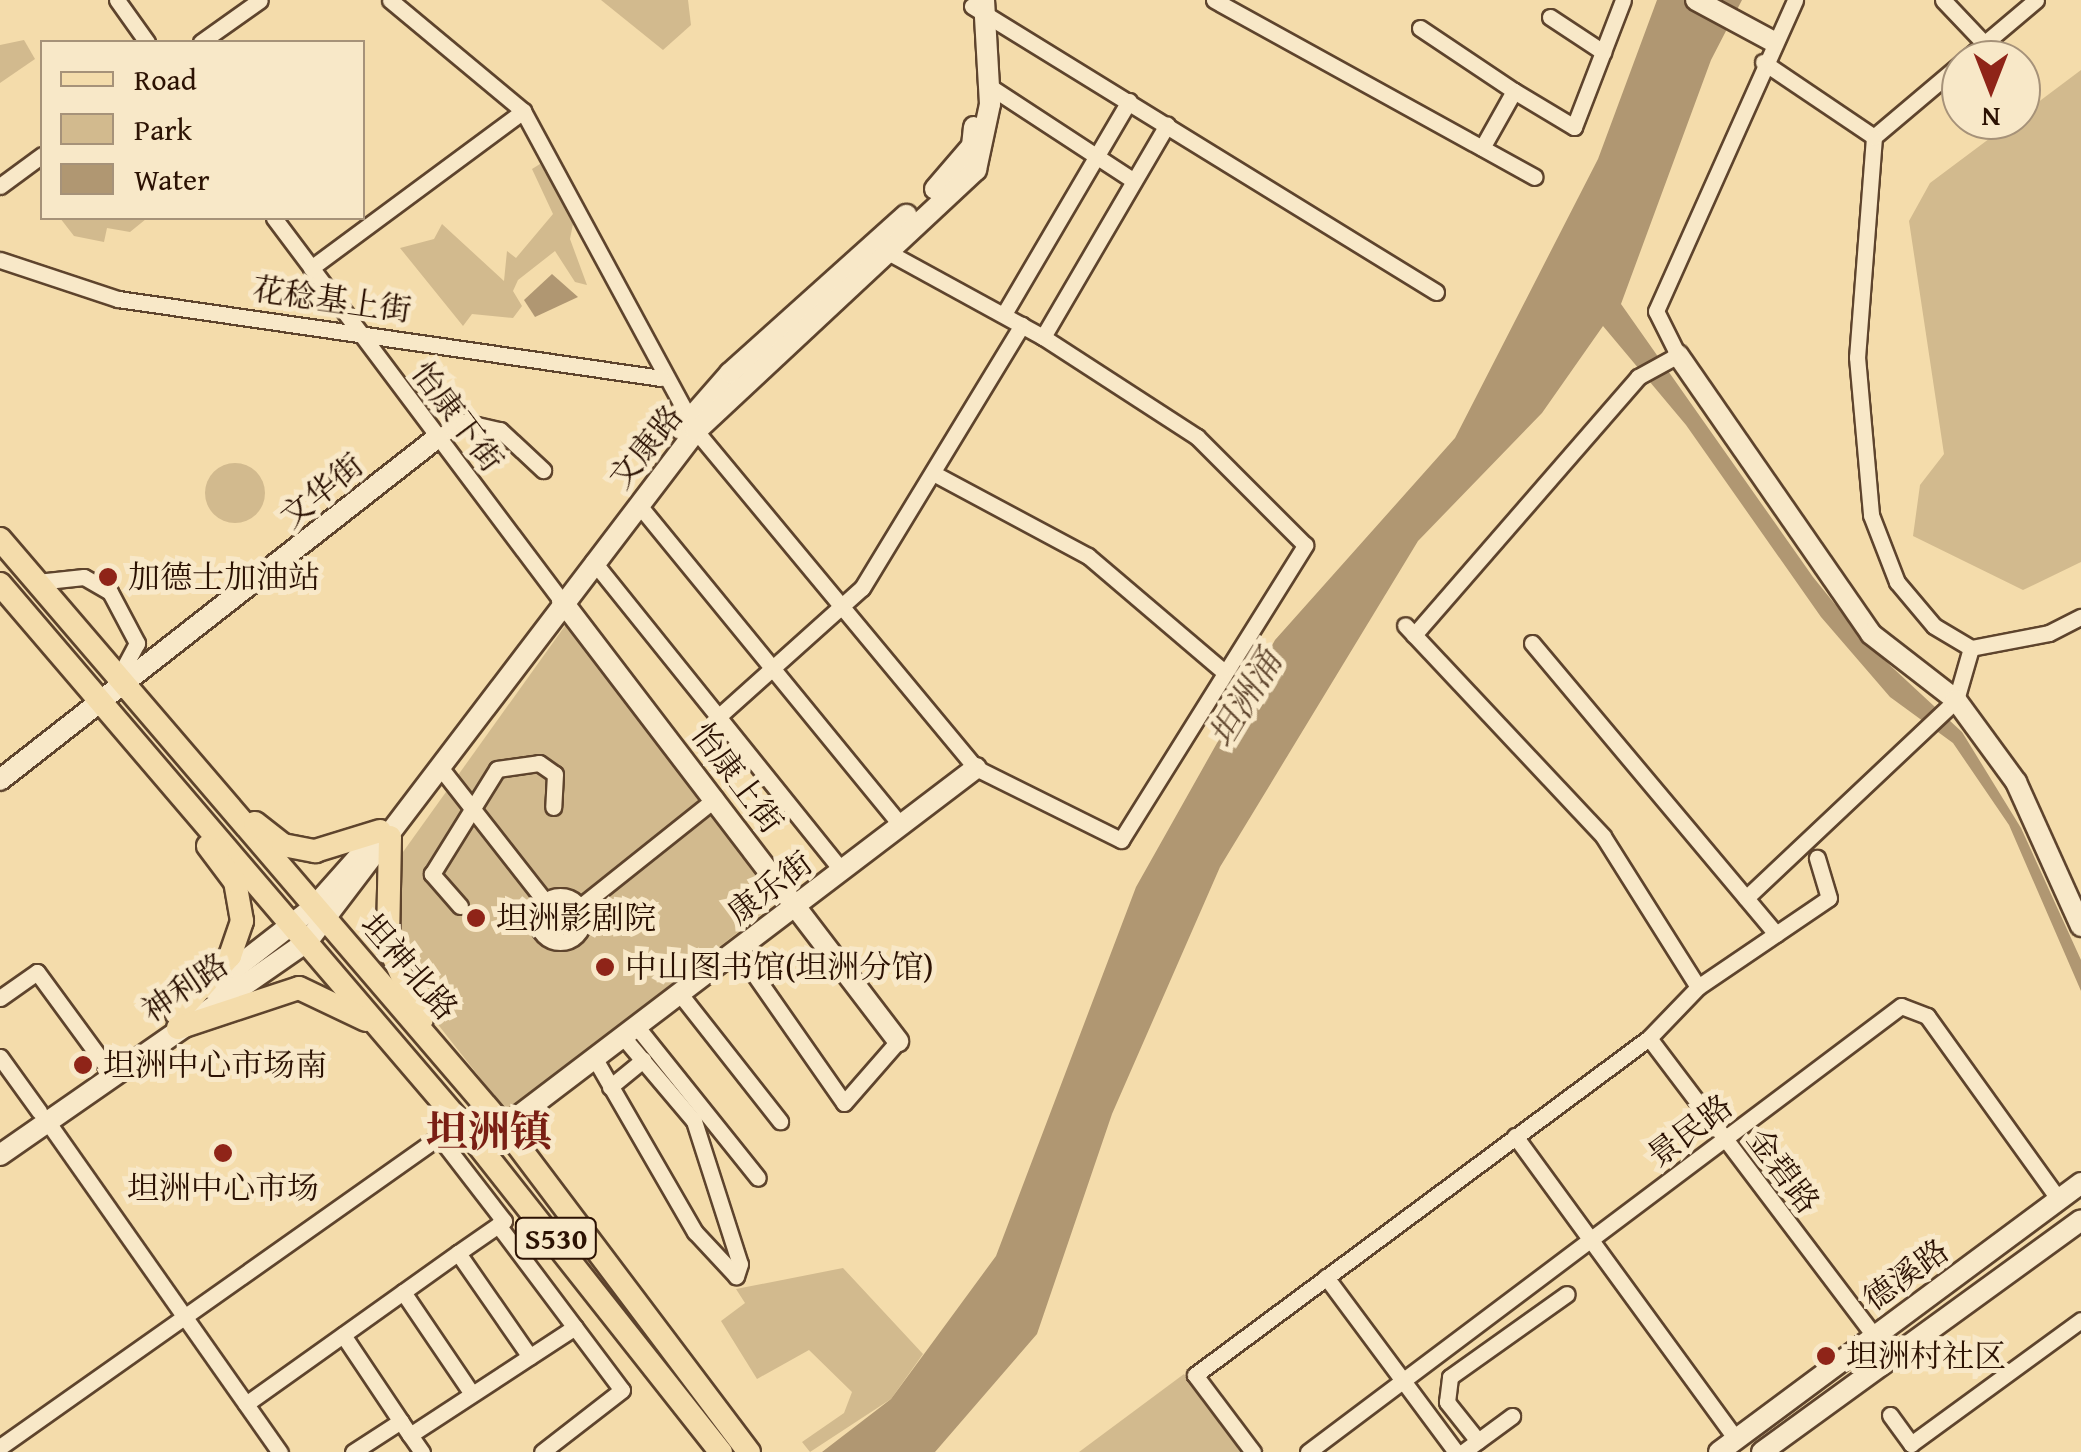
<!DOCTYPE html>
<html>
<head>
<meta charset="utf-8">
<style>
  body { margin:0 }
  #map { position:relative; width:2081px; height:1452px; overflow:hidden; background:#f4dcab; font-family:"Gentium Book Plus","Noto Serif SC",serif }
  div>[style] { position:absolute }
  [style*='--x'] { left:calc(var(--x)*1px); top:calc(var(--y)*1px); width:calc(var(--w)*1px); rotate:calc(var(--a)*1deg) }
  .green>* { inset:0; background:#d2ba8e }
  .round { border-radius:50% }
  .water>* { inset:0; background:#b09772 }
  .roads { filter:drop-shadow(2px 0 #5e442d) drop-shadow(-2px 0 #5e442d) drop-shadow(0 2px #5e442d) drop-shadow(0 -2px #5e442d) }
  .street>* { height:15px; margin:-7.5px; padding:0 7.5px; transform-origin:7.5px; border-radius:7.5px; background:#f8e8c8 }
  .street>.ring { margin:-7.5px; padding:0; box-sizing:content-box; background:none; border:15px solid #f8e8c8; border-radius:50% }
  .secondary>* { height:20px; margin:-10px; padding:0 10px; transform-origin:10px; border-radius:10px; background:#f8e8c8 }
  .primary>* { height:22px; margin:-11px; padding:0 11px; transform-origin:11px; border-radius:11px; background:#f4dcab }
  .dots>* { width:28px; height:28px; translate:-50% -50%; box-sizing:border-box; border:5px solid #f8e8c8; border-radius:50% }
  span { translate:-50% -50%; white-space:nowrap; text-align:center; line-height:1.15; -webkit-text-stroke:10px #f8e8c8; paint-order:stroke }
  .shield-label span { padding:2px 8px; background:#f8e8c8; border:2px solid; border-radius:8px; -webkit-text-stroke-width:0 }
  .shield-label { font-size:30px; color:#2c1203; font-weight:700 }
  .street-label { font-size:32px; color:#2c1203 }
  .poi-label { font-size:32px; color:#2c1203 }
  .left { translate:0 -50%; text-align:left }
  .water-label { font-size:35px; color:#61472f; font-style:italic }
  .district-label { font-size:42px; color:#7a1f14; font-weight:700 }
  .legend { position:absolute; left:40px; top:40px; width:325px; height:180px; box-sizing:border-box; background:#f8e8c8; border:2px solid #a69279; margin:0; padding:12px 18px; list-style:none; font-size:30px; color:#2c1203 }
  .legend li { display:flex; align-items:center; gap:20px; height:50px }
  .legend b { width:50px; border:2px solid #a69279 }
  .north { position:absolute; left:1941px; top:40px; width:100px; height:100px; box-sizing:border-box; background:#f8e8c8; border:2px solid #a69279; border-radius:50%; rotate:180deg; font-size:28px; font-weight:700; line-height:40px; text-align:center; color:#2c1203 }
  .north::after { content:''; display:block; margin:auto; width:35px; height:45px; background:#8f2418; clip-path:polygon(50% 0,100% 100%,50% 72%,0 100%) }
</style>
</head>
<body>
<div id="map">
  <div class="green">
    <div style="clip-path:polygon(601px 0,688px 0,691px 25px,663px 50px)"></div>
    <div style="clip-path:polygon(24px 40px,35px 59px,0 83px,0 45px)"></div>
    <div style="clip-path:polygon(2081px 70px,2081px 562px,2023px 590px,1913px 536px,1920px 485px,1944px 454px,1909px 221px,1930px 183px)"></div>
    <div style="clip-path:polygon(540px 164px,574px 219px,570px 239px,587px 285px,575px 282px,555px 251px,518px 280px,513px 291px,522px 306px,513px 318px,472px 314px,463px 326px,400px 248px,434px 239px,442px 224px,504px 281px,507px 251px,516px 258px,553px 214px,532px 169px)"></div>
    <div style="clip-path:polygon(60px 218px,145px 218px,146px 219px,130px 232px,107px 228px,104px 242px,74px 236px)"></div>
    <div class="round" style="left:205px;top:463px;width:60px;height:60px"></div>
    <div style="clip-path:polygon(567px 623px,778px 901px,507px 1112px,436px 1022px,399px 936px,397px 894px,403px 852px)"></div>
    <div style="clip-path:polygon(843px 1268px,923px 1354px,891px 1399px,810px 1452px,802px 1442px,844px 1413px,852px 1392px,809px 1350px,757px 1379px,721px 1321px,745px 1303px,736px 1289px)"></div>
    <div style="clip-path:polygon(1184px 1374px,1242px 1452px,1079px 1452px)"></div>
  </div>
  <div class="water">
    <div style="clip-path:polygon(1657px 0,1742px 0,1711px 60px,1621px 304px,1813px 577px,1867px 644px,1962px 732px,2021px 828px,2081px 960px,2081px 991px,2009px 825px,1953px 743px,1890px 697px,1821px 617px,1686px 425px,1603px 326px,1542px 413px,1418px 541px,1220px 867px,1112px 1114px,1037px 1334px,935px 1452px,822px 1452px,891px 1399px,996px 1256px,1136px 887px,1275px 640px,1455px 438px,1598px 159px)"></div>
    <div style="clip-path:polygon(552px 274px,578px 297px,535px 317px,524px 300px)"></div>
  </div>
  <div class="roads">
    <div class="street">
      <div style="--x:117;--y:0;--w:52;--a:54.5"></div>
      <div style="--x:390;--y:0;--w:173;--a:39.8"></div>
      <div style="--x:523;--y:111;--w:364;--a:61.6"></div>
      <div style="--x:696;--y:431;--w:438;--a:50.3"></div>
      <div style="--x:976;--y:768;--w:162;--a:26.4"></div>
      <div style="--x:1121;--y:840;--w:348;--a:-58"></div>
      <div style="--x:1305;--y:545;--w:153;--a:-135"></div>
      <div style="--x:1197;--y:437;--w:184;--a:-147"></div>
      <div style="--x:1043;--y:337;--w:183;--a:-151.3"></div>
      <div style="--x:1214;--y:0;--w:366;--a:28.9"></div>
      <div style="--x:1943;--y:0;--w:55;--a:46.5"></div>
      <div style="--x:2036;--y:0;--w:212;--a:139.8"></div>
      <div style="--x:1874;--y:137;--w:221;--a:94.4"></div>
      <div style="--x:1857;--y:357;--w:159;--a:84.9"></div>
      <div style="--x:1871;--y:515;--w:72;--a:68.8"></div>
      <div style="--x:1897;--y:582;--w:57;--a:49.9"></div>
      <div style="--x:1934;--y:626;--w:43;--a:30.7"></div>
      <div style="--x:1971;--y:648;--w:79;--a:-10.9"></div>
      <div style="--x:2049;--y:633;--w:36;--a:-27"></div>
      <div style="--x:972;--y:6;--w:545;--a:31.65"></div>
      <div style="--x:1550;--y:17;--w:64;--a:33.4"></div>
      <div style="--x:1420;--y:28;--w:113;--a:33.8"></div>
      <div style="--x:1514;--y:91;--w:65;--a:119.3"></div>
      <div style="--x:201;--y:42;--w:72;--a:-35.4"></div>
      <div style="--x:1763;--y:62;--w:134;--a:34"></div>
      <div style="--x:989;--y:86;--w:173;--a:33.2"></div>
      <div style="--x:1514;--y:91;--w:70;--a:31"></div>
      <div style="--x:1574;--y:127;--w:136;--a:-68.9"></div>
      <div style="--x:0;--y:186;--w:52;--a:-36.4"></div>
      <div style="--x:274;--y:218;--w:479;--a:53.1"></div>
      <div style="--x:0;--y:260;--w:124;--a:18.3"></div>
      <div style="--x:118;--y:299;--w:549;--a:8.28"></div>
      <div style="--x:311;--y:268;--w:264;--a:-36.5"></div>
      <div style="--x:1004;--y:314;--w:247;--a:-59.6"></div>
      <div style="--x:1043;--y:337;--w:246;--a:-59.7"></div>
      <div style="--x:438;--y:437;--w:30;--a:-30"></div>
      <div style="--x:464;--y:422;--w:37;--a:13"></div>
      <div style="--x:500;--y:430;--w:59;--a:42.9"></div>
      <div style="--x:933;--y:473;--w:176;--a:28.2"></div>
      <div style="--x:1088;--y:556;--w:176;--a:40.4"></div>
      <div style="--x:638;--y:504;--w:415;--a:50.7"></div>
      <div style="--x:593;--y:561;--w:398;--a:51.2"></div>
      <div style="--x:37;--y:582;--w:47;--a:-6.1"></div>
      <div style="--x:84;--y:577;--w:30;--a:30"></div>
      <div style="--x:110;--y:592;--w:58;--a:62.1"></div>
      <div style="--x:137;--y:643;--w:40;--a:118"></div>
      <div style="--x:1414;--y:635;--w:342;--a:-49"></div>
      <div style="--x:1638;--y:377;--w:46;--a:-28.8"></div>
      <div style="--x:1678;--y:355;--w:49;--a:-116.6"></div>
      <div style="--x:1656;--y:311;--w:341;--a:-65.9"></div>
      <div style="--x:1532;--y:643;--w:380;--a:50"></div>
      <div style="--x:718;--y:717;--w:193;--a:-41.9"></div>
      <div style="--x:862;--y:588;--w:308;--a:-58.7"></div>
      <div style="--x:439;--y:766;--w:170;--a:51.9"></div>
      <div class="ring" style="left:537px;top:896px;width:31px;height:31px"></div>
      <div style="--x:1746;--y:898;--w:289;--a:-43.3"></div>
      <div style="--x:1956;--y:700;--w:54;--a:-73.9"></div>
      <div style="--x:582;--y:905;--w:171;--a:-38.6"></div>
      <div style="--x:460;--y:906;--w:43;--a:-131.2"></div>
      <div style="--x:432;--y:874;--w:123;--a:-58.2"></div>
      <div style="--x:497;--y:769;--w:42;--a:-8.1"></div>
      <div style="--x:539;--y:763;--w:19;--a:35"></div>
      <div style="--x:555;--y:774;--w:33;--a:93"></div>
      <div style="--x:738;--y:951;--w:185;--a:55.1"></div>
      <div style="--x:844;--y:1103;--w:82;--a:-48.9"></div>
      <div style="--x:1698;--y:987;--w:158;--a:-34.2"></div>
      <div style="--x:1829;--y:898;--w:42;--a:-106.7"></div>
      <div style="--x:680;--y:994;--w:162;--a:51.8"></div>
      <div style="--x:0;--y:998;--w:45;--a:-35.1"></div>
      <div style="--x:37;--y:972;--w:115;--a:53.8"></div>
      <div style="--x:637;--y:1027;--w:193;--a:51.3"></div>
      <div style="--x:623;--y:1037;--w:110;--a:49.8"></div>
      <div style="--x:694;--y:1121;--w:150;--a:72.2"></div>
      <div style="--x:740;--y:1264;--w:13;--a:108"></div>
      <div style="--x:1649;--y:1038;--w:373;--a:52.9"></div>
      <div style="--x:0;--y:1057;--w:67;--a:54.2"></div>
      <div style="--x:595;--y:1059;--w:200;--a:60"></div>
      <div style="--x:695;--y:1232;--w:60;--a:47"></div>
      <div style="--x:610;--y:1087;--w:43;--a:-39.3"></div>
      <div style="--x:47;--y:1121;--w:405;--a:54.9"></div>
      <div style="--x:1515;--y:1136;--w:375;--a:53.9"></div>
      <div style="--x:439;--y:1137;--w:106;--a:52.3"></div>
      <div style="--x:504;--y:1221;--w:56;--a:145.2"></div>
      <div style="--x:458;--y:1253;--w:126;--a:55.3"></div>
      <div style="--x:498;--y:1225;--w:206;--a:53.1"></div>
      <div style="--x:622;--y:1390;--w:101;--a:142.2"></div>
      <div style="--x:1326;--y:1277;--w:218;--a:53.4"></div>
      <div style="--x:403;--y:1292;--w:123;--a:55.9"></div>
      <div style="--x:343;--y:1335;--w:120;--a:56.2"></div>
      <div style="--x:410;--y:1435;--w:197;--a:-33.2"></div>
      <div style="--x:246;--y:1404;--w:260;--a:-35.5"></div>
      <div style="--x:1890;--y:1415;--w:36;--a:54"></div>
      <div style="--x:1911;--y:1444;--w:210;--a:-36.1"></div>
      <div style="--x:410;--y:1435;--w:21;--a:55"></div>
      <div style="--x:1478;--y:1441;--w:50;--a:-128.5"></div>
      <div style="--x:1447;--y:1402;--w:25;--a:-83"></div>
      <div style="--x:1450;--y:1377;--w:143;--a:-35.4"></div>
      <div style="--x:0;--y:1447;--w:563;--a:-35.24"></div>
      <div style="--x:353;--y:1452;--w:57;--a:-32.9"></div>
      <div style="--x:1253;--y:1452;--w:96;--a:-127"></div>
      <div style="--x:1195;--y:1375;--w:565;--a:-36.59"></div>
      <div style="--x:1649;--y:1038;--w:71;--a:-46.1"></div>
      <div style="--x:1698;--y:987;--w:178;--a:-122.2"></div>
      <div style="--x:1603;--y:836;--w:289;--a:-133.2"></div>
      <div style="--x:1308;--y:1452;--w:742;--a:-36.95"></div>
      <div style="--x:1901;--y:1006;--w:28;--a:21"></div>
      <div style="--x:1927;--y:1016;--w:226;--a:54.3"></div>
      <div style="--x:1463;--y:1452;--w:61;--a:-36.3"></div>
    </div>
    <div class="secondary">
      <div style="--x:1696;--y:0;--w:86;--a:28.3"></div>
      <div style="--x:935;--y:189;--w:57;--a:-49.3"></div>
      <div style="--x:972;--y:146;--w:19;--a:-84"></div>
      <div style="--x:1678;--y:355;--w:339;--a:55.3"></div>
      <div style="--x:1871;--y:634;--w:108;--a:37.8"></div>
      <div style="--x:1956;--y:700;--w:102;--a:53.8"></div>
      <div style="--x:2016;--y:782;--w:158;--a:65.7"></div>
      <div style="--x:681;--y:429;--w:74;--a:-48.8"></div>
      <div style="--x:730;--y:373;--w:237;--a:-41.9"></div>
      <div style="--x:562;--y:601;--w:554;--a:52.63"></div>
      <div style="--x:0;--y:780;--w:556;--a:-38.06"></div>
      <div style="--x:210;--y:988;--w:132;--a:-37.9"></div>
      <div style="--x:314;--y:907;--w:84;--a:-48.4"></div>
      <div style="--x:504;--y:1127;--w:593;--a:-37.26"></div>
      <div style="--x:0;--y:1155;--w:374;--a:-34.8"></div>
      <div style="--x:307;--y:942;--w:642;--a:-52.72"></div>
      <div style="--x:696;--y:431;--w:383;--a:-43"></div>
      <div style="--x:976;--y:170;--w:67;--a:-78"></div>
      <div style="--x:990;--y:104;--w:104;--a:-93.3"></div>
      <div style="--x:1719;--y:1452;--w:451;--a:-36.6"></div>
      <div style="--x:1762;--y:1452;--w:394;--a:-36"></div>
    </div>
    <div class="primary">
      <div style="--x:0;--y:539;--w:774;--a:49.4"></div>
      <div style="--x:504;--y:1127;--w:407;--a:53"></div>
      <div style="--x:0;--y:584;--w:708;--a:49.47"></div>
      <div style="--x:460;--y:1122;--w:421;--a:51.7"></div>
      <div style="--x:255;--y:823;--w:36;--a:38"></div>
      <div style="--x:283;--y:845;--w:33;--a:11"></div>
      <div style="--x:315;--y:851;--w:68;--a:-17.1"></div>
      <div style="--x:390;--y:837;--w:108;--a:91.1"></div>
      <div style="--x:388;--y:945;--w:82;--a:65.6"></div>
      <div style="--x:177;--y:1014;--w:79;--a:-47.6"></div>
      <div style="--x:230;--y:956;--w:37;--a:-71"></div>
      <div style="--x:242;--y:921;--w:40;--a:-100"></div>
      <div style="--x:235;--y:882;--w:45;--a:-126.9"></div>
      <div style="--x:178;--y:1028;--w:127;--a:-18.3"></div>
      <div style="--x:299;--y:988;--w:74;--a:25.5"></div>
    </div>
  </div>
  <div class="dots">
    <div style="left:108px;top:577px;background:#8f2418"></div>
    <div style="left:476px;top:918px;background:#8f2418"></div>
    <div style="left:605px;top:967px;background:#8f2418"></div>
    <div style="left:83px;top:1065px;background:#8f2418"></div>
    <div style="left:223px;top:1153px;background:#8f2418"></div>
    <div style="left:1826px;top:1356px;background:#8f2418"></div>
  </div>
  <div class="shield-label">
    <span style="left:556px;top:1238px">S530</span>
  </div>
  <div class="street-label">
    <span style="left:332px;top:300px;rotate:8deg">花稔基上街</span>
    <span style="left:457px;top:417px;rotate:53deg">怡康下街</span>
    <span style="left:646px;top:447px;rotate:-51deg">文康路</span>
    <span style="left:322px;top:491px;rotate:-39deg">文华街</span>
    <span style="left:737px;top:778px;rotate:53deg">怡康上街</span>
    <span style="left:770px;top:888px;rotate:-37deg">康乐街</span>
    <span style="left:409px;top:967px;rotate:49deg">坦神北路</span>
    <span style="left:185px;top:988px;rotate:-34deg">神利路</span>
    <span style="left:1690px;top:1131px;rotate:-37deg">景民路</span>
    <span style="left:1783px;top:1171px;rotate:53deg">金碧路</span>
    <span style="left:1906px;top:1275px;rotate:-36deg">德溪路</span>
  </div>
  <div class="poi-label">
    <span class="left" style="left:128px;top:577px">加德士加油站</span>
    <span class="left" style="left:496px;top:918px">坦洲影剧院</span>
    <span class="left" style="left:625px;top:967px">中山图书馆(坦洲分馆)</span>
    <span class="left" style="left:103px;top:1065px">坦洲中心市场南</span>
    <span style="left:223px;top:1188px">坦洲中心市场</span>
    <span class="left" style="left:1846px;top:1356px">坦洲村社区</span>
  </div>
  <div class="water-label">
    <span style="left:1245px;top:699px;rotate:-59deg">坦洲涌</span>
  </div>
  <div class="district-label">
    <span style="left:489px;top:1131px">坦洲镇</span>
  </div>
  <ul class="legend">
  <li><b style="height:12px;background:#f4dcab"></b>Road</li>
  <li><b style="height:28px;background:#d2ba8e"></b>Park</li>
  <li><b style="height:28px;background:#b09772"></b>Water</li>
  </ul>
  <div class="north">N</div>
</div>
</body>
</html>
